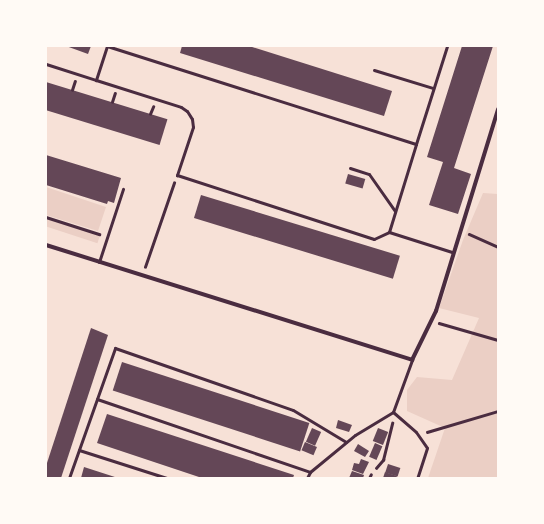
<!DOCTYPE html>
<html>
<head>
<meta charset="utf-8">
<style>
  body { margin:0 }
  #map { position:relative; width:544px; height:524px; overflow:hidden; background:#f7e1d7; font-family:"Roboto Condensed",sans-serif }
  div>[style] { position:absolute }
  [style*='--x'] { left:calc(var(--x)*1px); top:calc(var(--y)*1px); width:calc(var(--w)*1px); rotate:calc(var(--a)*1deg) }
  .green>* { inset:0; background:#ebcfc5; transform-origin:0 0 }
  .building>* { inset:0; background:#644757; transform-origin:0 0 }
  .path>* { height:2.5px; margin:-1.25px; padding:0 1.25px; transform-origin:1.25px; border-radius:1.25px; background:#4a2c40 }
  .service>* { height:3px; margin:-1.5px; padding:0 1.5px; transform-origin:1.5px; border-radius:1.5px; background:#4a2c40 }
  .minor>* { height:4px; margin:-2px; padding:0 2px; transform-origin:2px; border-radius:2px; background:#4a2c40 }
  span { translate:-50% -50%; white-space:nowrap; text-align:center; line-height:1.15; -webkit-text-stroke:3px #fffaf5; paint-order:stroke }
  .frame { position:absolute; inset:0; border:47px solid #fffaf5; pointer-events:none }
</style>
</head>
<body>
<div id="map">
  <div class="green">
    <div style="clip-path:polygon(46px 187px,106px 207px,98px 231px,46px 215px)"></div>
    <div style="clip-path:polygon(483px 193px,498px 194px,498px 478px,428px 478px,445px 428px,407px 411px,407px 390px,417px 377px,452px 380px,479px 318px,439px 308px,463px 240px)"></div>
    <div style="left:46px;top:217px;width:57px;height:9px;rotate:18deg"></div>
  </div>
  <div class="building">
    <div style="clip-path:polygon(66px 46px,91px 46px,88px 54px)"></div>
    <div style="clip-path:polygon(182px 46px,249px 46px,392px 91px,384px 116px,180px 53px)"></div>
    <div style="clip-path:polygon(462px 46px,493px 46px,454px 168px,471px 174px,458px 214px,429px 205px,443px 162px,427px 157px)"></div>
    <div style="left:46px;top:82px;width:127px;height:27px;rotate:17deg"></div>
    <div style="clip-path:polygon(46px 155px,121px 178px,114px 203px,108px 201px,107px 204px,46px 185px)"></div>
    <div style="left:348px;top:174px;width:18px;height:10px;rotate:16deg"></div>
    <div style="left:201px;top:195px;width:208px;height:24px;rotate:17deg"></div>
    <div style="clip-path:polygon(91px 328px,108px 335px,61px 478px,46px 478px,46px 466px)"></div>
    <div style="left:122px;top:362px;width:197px;height:30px;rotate:18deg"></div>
    <div style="clip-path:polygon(107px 414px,294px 475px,293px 478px,202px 478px,97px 443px)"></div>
    <div style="clip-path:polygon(338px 420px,352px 425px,349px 432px,336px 428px)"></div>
    <div style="left:312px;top:428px;width:10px;height:15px;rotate:24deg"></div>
    <div style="left:378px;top:428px;width:11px;height:14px;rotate:22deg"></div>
    <div style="left:305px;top:442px;width:13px;height:9px;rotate:23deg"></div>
    <div style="left:375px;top:443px;width:8px;height:15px;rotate:23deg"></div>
    <div style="clip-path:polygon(358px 444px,369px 451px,365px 457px,354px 451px)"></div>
    <div style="clip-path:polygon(361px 459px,369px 462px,363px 474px,352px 470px,354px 463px,359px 464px)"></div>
    <div style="left:388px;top:464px;width:13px;height:9px;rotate:18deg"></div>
    <div style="clip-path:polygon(84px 467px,118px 478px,81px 478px)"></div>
    <div style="clip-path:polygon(352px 471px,364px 475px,363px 478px,349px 478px)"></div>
    <div style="clip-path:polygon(385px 472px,397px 476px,396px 478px,383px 478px)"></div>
  </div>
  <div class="path">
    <div style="--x:72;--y:90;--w:9;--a:-72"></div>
    <div style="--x:112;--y:102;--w:9;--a:-72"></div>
    <div style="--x:150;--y:114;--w:8;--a:-67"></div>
    <div style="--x:46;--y:217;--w:56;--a:17.8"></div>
    <div style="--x:469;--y:234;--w:32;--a:24"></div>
    <div style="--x:145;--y:267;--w:89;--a:-71"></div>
    <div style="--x:439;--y:323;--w:61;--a:16.1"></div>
    <div style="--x:427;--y:432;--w:74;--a:-16.5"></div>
    <div style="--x:376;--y:468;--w:11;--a:-49"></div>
    <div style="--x:383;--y:460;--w:38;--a:-76"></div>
  </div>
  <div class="service">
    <div style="--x:107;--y:46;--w:36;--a:108"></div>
    <div style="--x:96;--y:80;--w:89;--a:17.6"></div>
    <div style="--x:181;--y:107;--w:7;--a:34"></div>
    <div style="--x:187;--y:111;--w:9;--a:58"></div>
    <div style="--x:192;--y:119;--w:8;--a:83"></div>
    <div style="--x:193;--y:127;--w:51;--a:108.4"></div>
    <div style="--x:177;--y:175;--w:207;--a:18"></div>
    <div style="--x:374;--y:239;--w:17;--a:-25"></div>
    <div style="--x:389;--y:232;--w:92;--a:-72.9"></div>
    <div style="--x:107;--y:46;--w:324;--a:17.6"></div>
    <div style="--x:416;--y:144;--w:103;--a:-72.4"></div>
    <div style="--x:46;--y:64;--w:52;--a:17.7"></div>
    <div style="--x:374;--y:70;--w:62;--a:17"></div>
    <div style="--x:350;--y:168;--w:20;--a:18"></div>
    <div style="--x:369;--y:174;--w:45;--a:54.9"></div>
    <div style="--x:389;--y:232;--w:66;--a:17.6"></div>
    <div style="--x:99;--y:262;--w:77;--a:-71.8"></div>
    <div style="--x:412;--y:360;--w:55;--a:110.1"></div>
    <div style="--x:393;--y:412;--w:30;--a:41"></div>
    <div style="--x:416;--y:432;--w:19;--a:55"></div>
    <div style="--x:427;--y:448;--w:32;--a:108"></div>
    <div style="--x:97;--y:399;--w:225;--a:18.9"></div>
    <div style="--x:79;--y:450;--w:92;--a:17.7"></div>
    <div style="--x:69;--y:478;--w:138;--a:-70.5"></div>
    <div style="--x:115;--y:348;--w:188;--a:19.2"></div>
    <div style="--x:293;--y:410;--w:62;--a:31.1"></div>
    <div style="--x:307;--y:478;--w:7;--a:-63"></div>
    <div style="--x:310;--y:472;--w:58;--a:-39.4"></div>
    <div style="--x:355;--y:435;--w:44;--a:-31.2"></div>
    <div style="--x:369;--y:478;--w:4;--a:-63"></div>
  </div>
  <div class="minor">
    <div style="--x:46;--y:245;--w:384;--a:17.4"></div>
    <div style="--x:412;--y:360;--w:55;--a:-63.9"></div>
    <div style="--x:436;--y:311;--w:211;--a:-72.9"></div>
  </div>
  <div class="frame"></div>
</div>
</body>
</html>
